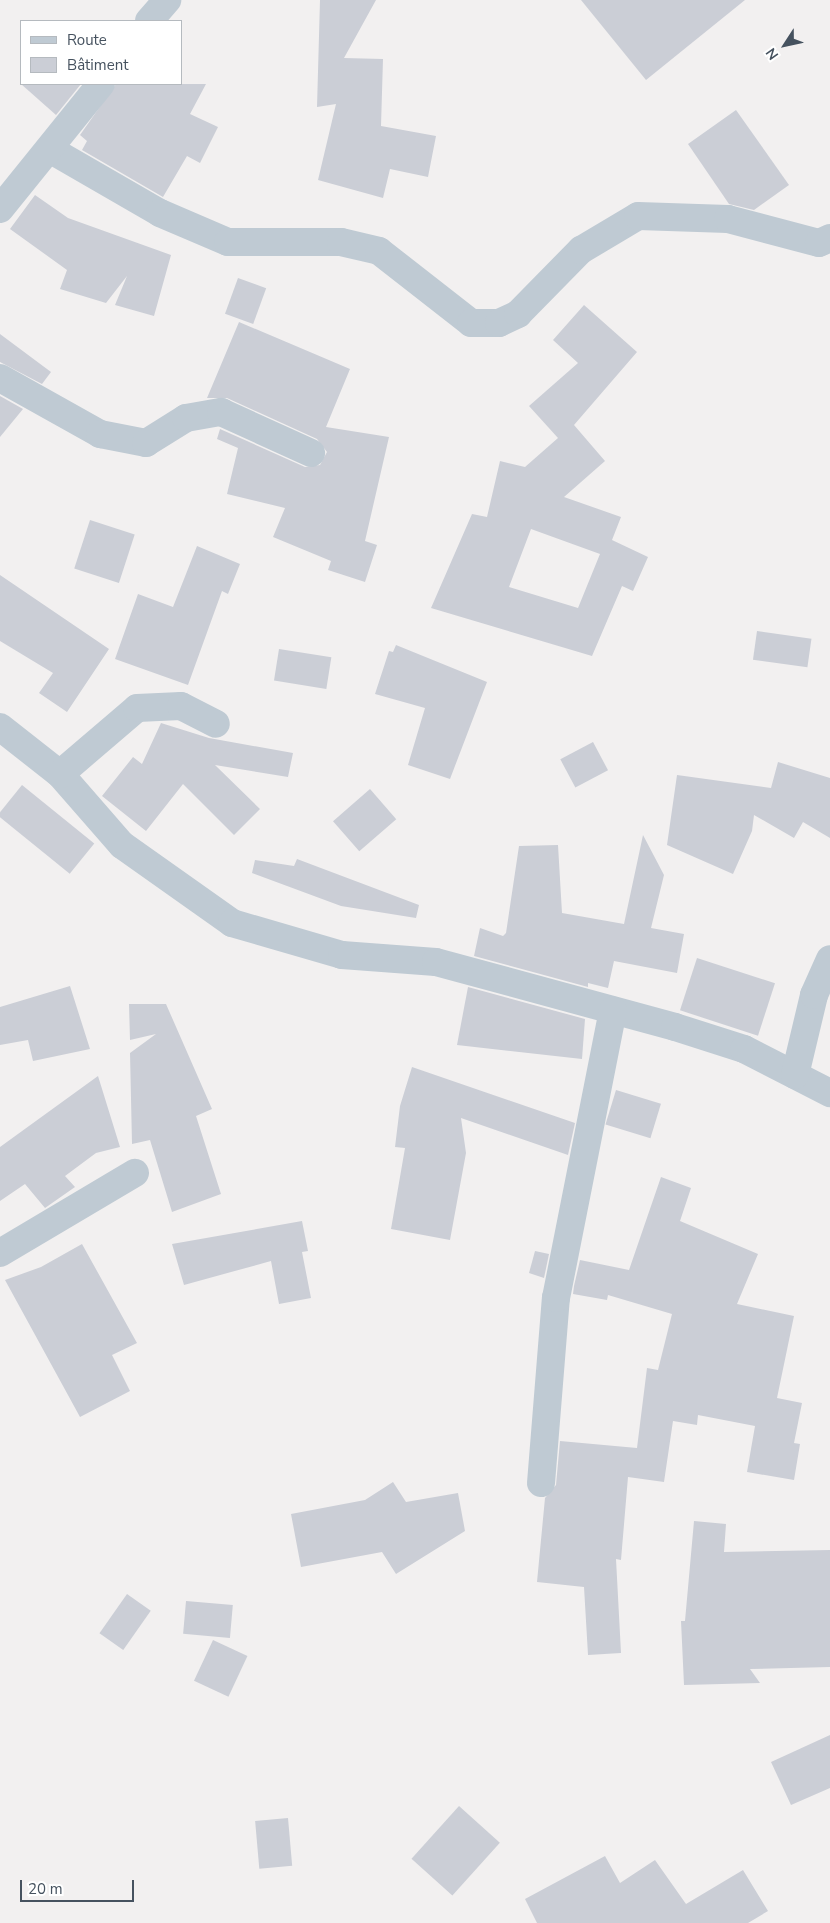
<!DOCTYPE html>
<html>
<head>
<meta charset="utf-8">
<style>
  body { margin:0 }
  #map { position:relative; width:830px; height:1923px; overflow:hidden; background:#f2f0f0; font-family:"Nunito Sans",sans-serif }
  div>[style] { position:absolute }
  [style*='--x'] { left:calc(var(--x)*1px); top:calc(var(--y)*1px); width:calc(var(--w)*1px); rotate:calc(var(--a)*1deg) }
  .building>* { inset:0; background:#cbced6; transform-origin:0 0 }
  .minor>* { height:28px; margin:-14px; padding:0 14px; transform-origin:14px; border-radius:14px; background:#bfcad3 }
  span { translate:-50% -50%; white-space:nowrap; text-align:center; line-height:1.15; -webkit-text-stroke:4px #fff; paint-order:stroke }
  .legend { position:absolute; left:20px; top:20px; width:162px; height:65px; box-sizing:border-box; background:#fff; border:1px solid #b5babf; margin:0; padding:6px 9px; list-style:none; font-size:15px; color:#46525f }
  .legend li { display:flex; align-items:center; gap:10px; height:25px }
  .legend b { width:25px; border:1px solid #b5babf }
  .north { position:absolute; left:760px; top:20px; width:50px; height:50px; -webkit-text-stroke:4px #fff; paint-order:stroke; rotate:235deg; font-size:14px; font-weight:700; line-height:20px; text-align:center; color:#46525f }
  .north::after { content:''; display:block; margin:auto; width:18px; height:22px; background:#46525f; clip-path:polygon(50% 0,100% 100%,50% 72%,0 100%) }
  .scale { position:absolute; left:20px; top:1880px; width:114px; height:22px; box-sizing:border-box; border:2px solid #46525f; border-top:0; padding-left:6px; font-size:15px; line-height:18px; white-space:nowrap; color:#46525f; -webkit-text-stroke:4px #fff; paint-order:stroke }
</style>
</head>
<body>
<div id="map">
  <div class="building">
    <div style="clip-path:polygon(320px 0,376px 0,344px 58px,383px 59px,381px 126px,436px 136px,428px 177px,390px 169px,383px 198px,318px 180px,336px 104px,317px 107px)"></div>
    <div style="clip-path:polygon(581px 0,745px 0,646px 80px)"></div>
    <div style="clip-path:polygon(21px 84px,81px 84px,56px 115px)"></div>
    <div style="clip-path:polygon(116px 84px,206px 84px,190px 114px,218px 127px,200px 163px,187px 156px,163px 197px,82px 150px,87px 141px,80px 135px)"></div>
    <div style="clip-path:polygon(736px 110px,789px 185px,754px 210px,729px 204px,688px 144px)"></div>
    <div style="clip-path:polygon(35px 195px,68px 218px,171px 255px,154px 316px,115px 305px,127px 276px,106px 303px,60px 289px,67px 270px,10px 229px)"></div>
    <div style="left:238px;top:278px;width:30px;height:38px;rotate:20deg"></div>
    <div style="clip-path:polygon(evenodd,584px 305px,637px 352px,574px 425px,605px 461px,564px 497px,621px 517px,612px 540px,648px 557px,633px 591px,622px 586px,592px 656px,431px 608px,472px 514px,487px 517px,500px 461px,525px 467px,558px 438px,529px 406px,578px 363px,553px 340px,584px 305px,531px 529px,600px 554px,578px 608px,509px 587px,531px 529px)"></div>
    <div style="clip-path:polygon(239px 322px,350px 369px,326px 427px,389px 437px,365px 541px,377px 545px,365px 582px,328px 570px,331px 561px,273px 537px,285px 508px,227px 494px,238px 448px,217px 439px,220px 429px,305px 467px,320px 465px,327px 452px,317px 439px,227px 398px,207px 398px)"></div>
    <div style="clip-path:polygon(0 334px,51px 372px,42px 384px,0 362px)"></div>
    <div style="clip-path:polygon(0 396px,23px 409px,0 437px)"></div>
    <div style="left:90px;top:520px;width:47px;height:51px;rotate:18deg"></div>
    <div style="clip-path:polygon(197px 546px,240px 564px,228px 594px,222px 591px,188px 685px,115px 659px,138px 594px,173px 607px)"></div>
    <div style="clip-path:polygon(0 575px,109px 649px,67px 712px,39px 693px,53px 673px,0 641px)"></div>
    <div style="left:757px;top:631px;width:55px;height:29px;rotate:8deg"></div>
    <div style="clip-path:polygon(396px 645px,487px 682px,450px 779px,408px 765px,425px 708px,375px 694px,389px 651px,393px 652px)"></div>
    <div style="left:279px;top:649px;width:53px;height:32px;rotate:9deg"></div>
    <div style="clip-path:polygon(161px 723px,209px 738px,293px 753px,288px 777px,215px 765px,260px 809px,234px 835px,183px 784px,146px 831px,102px 796px,133px 757px,142px 764px)"></div>
    <div style="left:593px;top:742px;width:32px;height:37px;rotate:62deg"></div>
    <div style="clip-path:polygon(778px 762px,830px 778px,830px 838px,803px 822px,794px 838px,754px 815px,752px 831px,733px 874px,667px 845px,677px 775px,771px 788px)"></div>
    <div style="left:22px;top:785px;width:93px;height:39px;rotate:39deg"></div>
    <div style="left:370px;top:789px;width:40px;height:49px;rotate:49deg"></div>
    <div style="clip-path:polygon(643px 835px,664px 875px,651px 928px,684px 934px,677px 973px,614px 961px,608px 988px,588px 983px,588px 987px,474px 956px,480px 928px,503px 936px,506px 933px,519px 846px,558px 845px,562px 913px,624px 924px)"></div>
    <div style="clip-path:polygon(297px 859px,419px 905px,416px 918px,341px 906px,252px 873px,255px 860px,294px 866px)"></div>
    <div style="left:697px;top:958px;width:82px;height:55px;rotate:18deg"></div>
    <div style="clip-path:polygon(70px 986px,90px 1049px,33px 1061px,28px 1040px,0 1045px,0 1007px)"></div>
    <div style="clip-path:polygon(468px 987px,585px 1019px,582px 1059px,457px 1045px)"></div>
    <div style="clip-path:polygon(129px 1004px,166px 1004px,212px 1109px,196px 1116px,221px 1194px,172px 1212px,150px 1140px,132px 1144px,130px 1053px,156px 1034px,130px 1040px)"></div>
    <div style="clip-path:polygon(412px 1067px,575px 1123px,568px 1155px,461px 1118px,466px 1153px,450px 1240px,391px 1229px,405px 1148px,395px 1147px,400px 1106px)"></div>
    <div style="clip-path:polygon(98px 1076px,120px 1147px,96px 1153px,65px 1176px,75px 1187px,45px 1208px,25px 1184px,0 1201px,0 1147px)"></div>
    <div style="left:616px;top:1090px;width:47px;height:36px;rotate:17deg"></div>
    <div style="clip-path:polygon(661px 1177px,691px 1188px,680px 1221px,758px 1254px,737px 1304px,794px 1316px,777px 1398px,802px 1403px,794px 1443px,800px 1444px,794px 1480px,747px 1472px,755px 1426px,698px 1415px,697px 1425px,673px 1421px,664px 1482px,628px 1477px,621px 1560px,616px 1559px,621px 1653px,588px 1655px,584px 1587px,537px 1582px,545px 1498px,556px 1485px,560px 1441px,637px 1448px,647px 1368px,658px 1370px,672px 1314px,608px 1295px,607px 1300px,573px 1294px,574px 1286px,580px 1260px,629px 1270px)"></div>
    <div style="clip-path:polygon(302px 1221px,308px 1251px,302px 1252px,311px 1298px,279px 1304px,271px 1261px,184px 1285px,172px 1244px)"></div>
    <div style="clip-path:polygon(82px 1244px,137px 1343px,112px 1355px,130px 1391px,80px 1417px,5px 1280px,41px 1267px)"></div>
    <div style="clip-path:polygon(535px 1251px,549px 1254px,544px 1278px,529px 1273px)"></div>
    <div style="clip-path:polygon(393px 1482px,406px 1502px,458px 1493px,465px 1531px,396px 1574px,382px 1552px,301px 1567px,291px 1514px,365px 1500px)"></div>
    <div style="clip-path:polygon(694px 1521px,726px 1524px,724px 1552px,830px 1550px,830px 1667px,750px 1669px,760px 1683px,684px 1685px,681px 1621px,685px 1621px)"></div>
    <div style="left:127px;top:1594px;width:29px;height:48px;rotate:35deg"></div>
    <div style="left:186px;top:1601px;width:47px;height:33px;rotate:5deg"></div>
    <div style="left:213px;top:1640px;width:38px;height:45px;rotate:25deg"></div>
    <div style="clip-path:polygon(830px 1735px,830px 1788px,791px 1805px,771px 1762px)"></div>
    <div style="left:459px;top:1806px;width:55px;height:71px;rotate:42deg"></div>
    <div style="left:288px;top:1818px;width:48px;height:33px;rotate:85deg"></div>
    <div style="clip-path:polygon(605px 1856px,620px 1883px,655px 1860px,686px 1904px,743px 1870px,768px 1911px,748px 1923px,537px 1923px,525px 1899px)"></div>
  </div>
  <div class="minor">
    <div style="--x:149;--y:21;--w:28;--a:-49"></div>
    <div style="--x:51;--y:150;--w:126;--a:30"></div>
    <div style="--x:160;--y:213;--w:74;--a:23.1"></div>
    <div style="--x:228;--y:242;--w:113;--a:0"></div>
    <div style="--x:341;--y:242;--w:39;--a:13"></div>
    <div style="--x:379;--y:251;--w:117;--a:38"></div>
    <div style="--x:471;--y:323;--w:28;--a:0"></div>
    <div style="--x:499;--y:323;--w:21;--a:-25"></div>
    <div style="--x:518;--y:314;--w:90;--a:-45.5"></div>
    <div style="--x:581;--y:250;--w:66;--a:-30.8"></div>
    <div style="--x:638;--y:216;--w:90;--a:1.9"></div>
    <div style="--x:728;--y:219;--w:94;--a:14.8"></div>
    <div style="--x:819;--y:243;--w:12;--a:-24"></div>
    <div style="--x:0;--y:209;--w:161;--a:-51.1"></div>
    <div style="--x:0;--y:378;--w:115;--a:29.2"></div>
    <div style="--x:100;--y:434;--w:47;--a:11.1"></div>
    <div style="--x:146;--y:443;--w:47;--a:-32"></div>
    <div style="--x:186;--y:418;--w:36;--a:-10"></div>
    <div style="--x:221;--y:412;--w:99;--a:24.5"></div>
    <div style="--x:0;--y:727;--w:76;--a:38.1"></div>
    <div style="--x:60;--y:774;--w:94;--a:48.9"></div>
    <div style="--x:122;--y:845;--w:135;--a:35.3"></div>
    <div style="--x:232;--y:923;--w:115;--a:16.2"></div>
    <div style="--x:342;--y:955;--w:94;--a:4.3"></div>
    <div style="--x:436;--y:962;--w:248;--a:15.2"></div>
    <div style="--x:675;--y:1027;--w:72;--a:17.7"></div>
    <div style="--x:744;--y:1049;--w:97;--a:27.1"></div>
    <div style="--x:60;--y:774;--w:101;--a:-40.6"></div>
    <div style="--x:137;--y:708;--w:44;--a:-2.6"></div>
    <div style="--x:181;--y:706;--w:39;--a:27"></div>
    <div style="--x:795;--y:1075;--w:82;--a:-76.6"></div>
    <div style="--x:814;--y:995;--w:39;--a:-66"></div>
    <div style="--x:0;--y:1253;--w:157;--a:-30.7"></div>
    <div style="--x:541;--y:1483;--w:186;--a:-85.4"></div>
    <div style="--x:556;--y:1298;--w:293;--a:-78.8"></div>
  </div>
  <ul class="legend">
  <li><b style="height:6px;background:#bfcad3"></b>Route</li>
  <li><b style="height:14px;background:#cbced6"></b>Bâtiment</li>
  </ul>
  <div class="north">N</div>
  <div class="scale">20 m</div>
</div>
</body>
</html>
